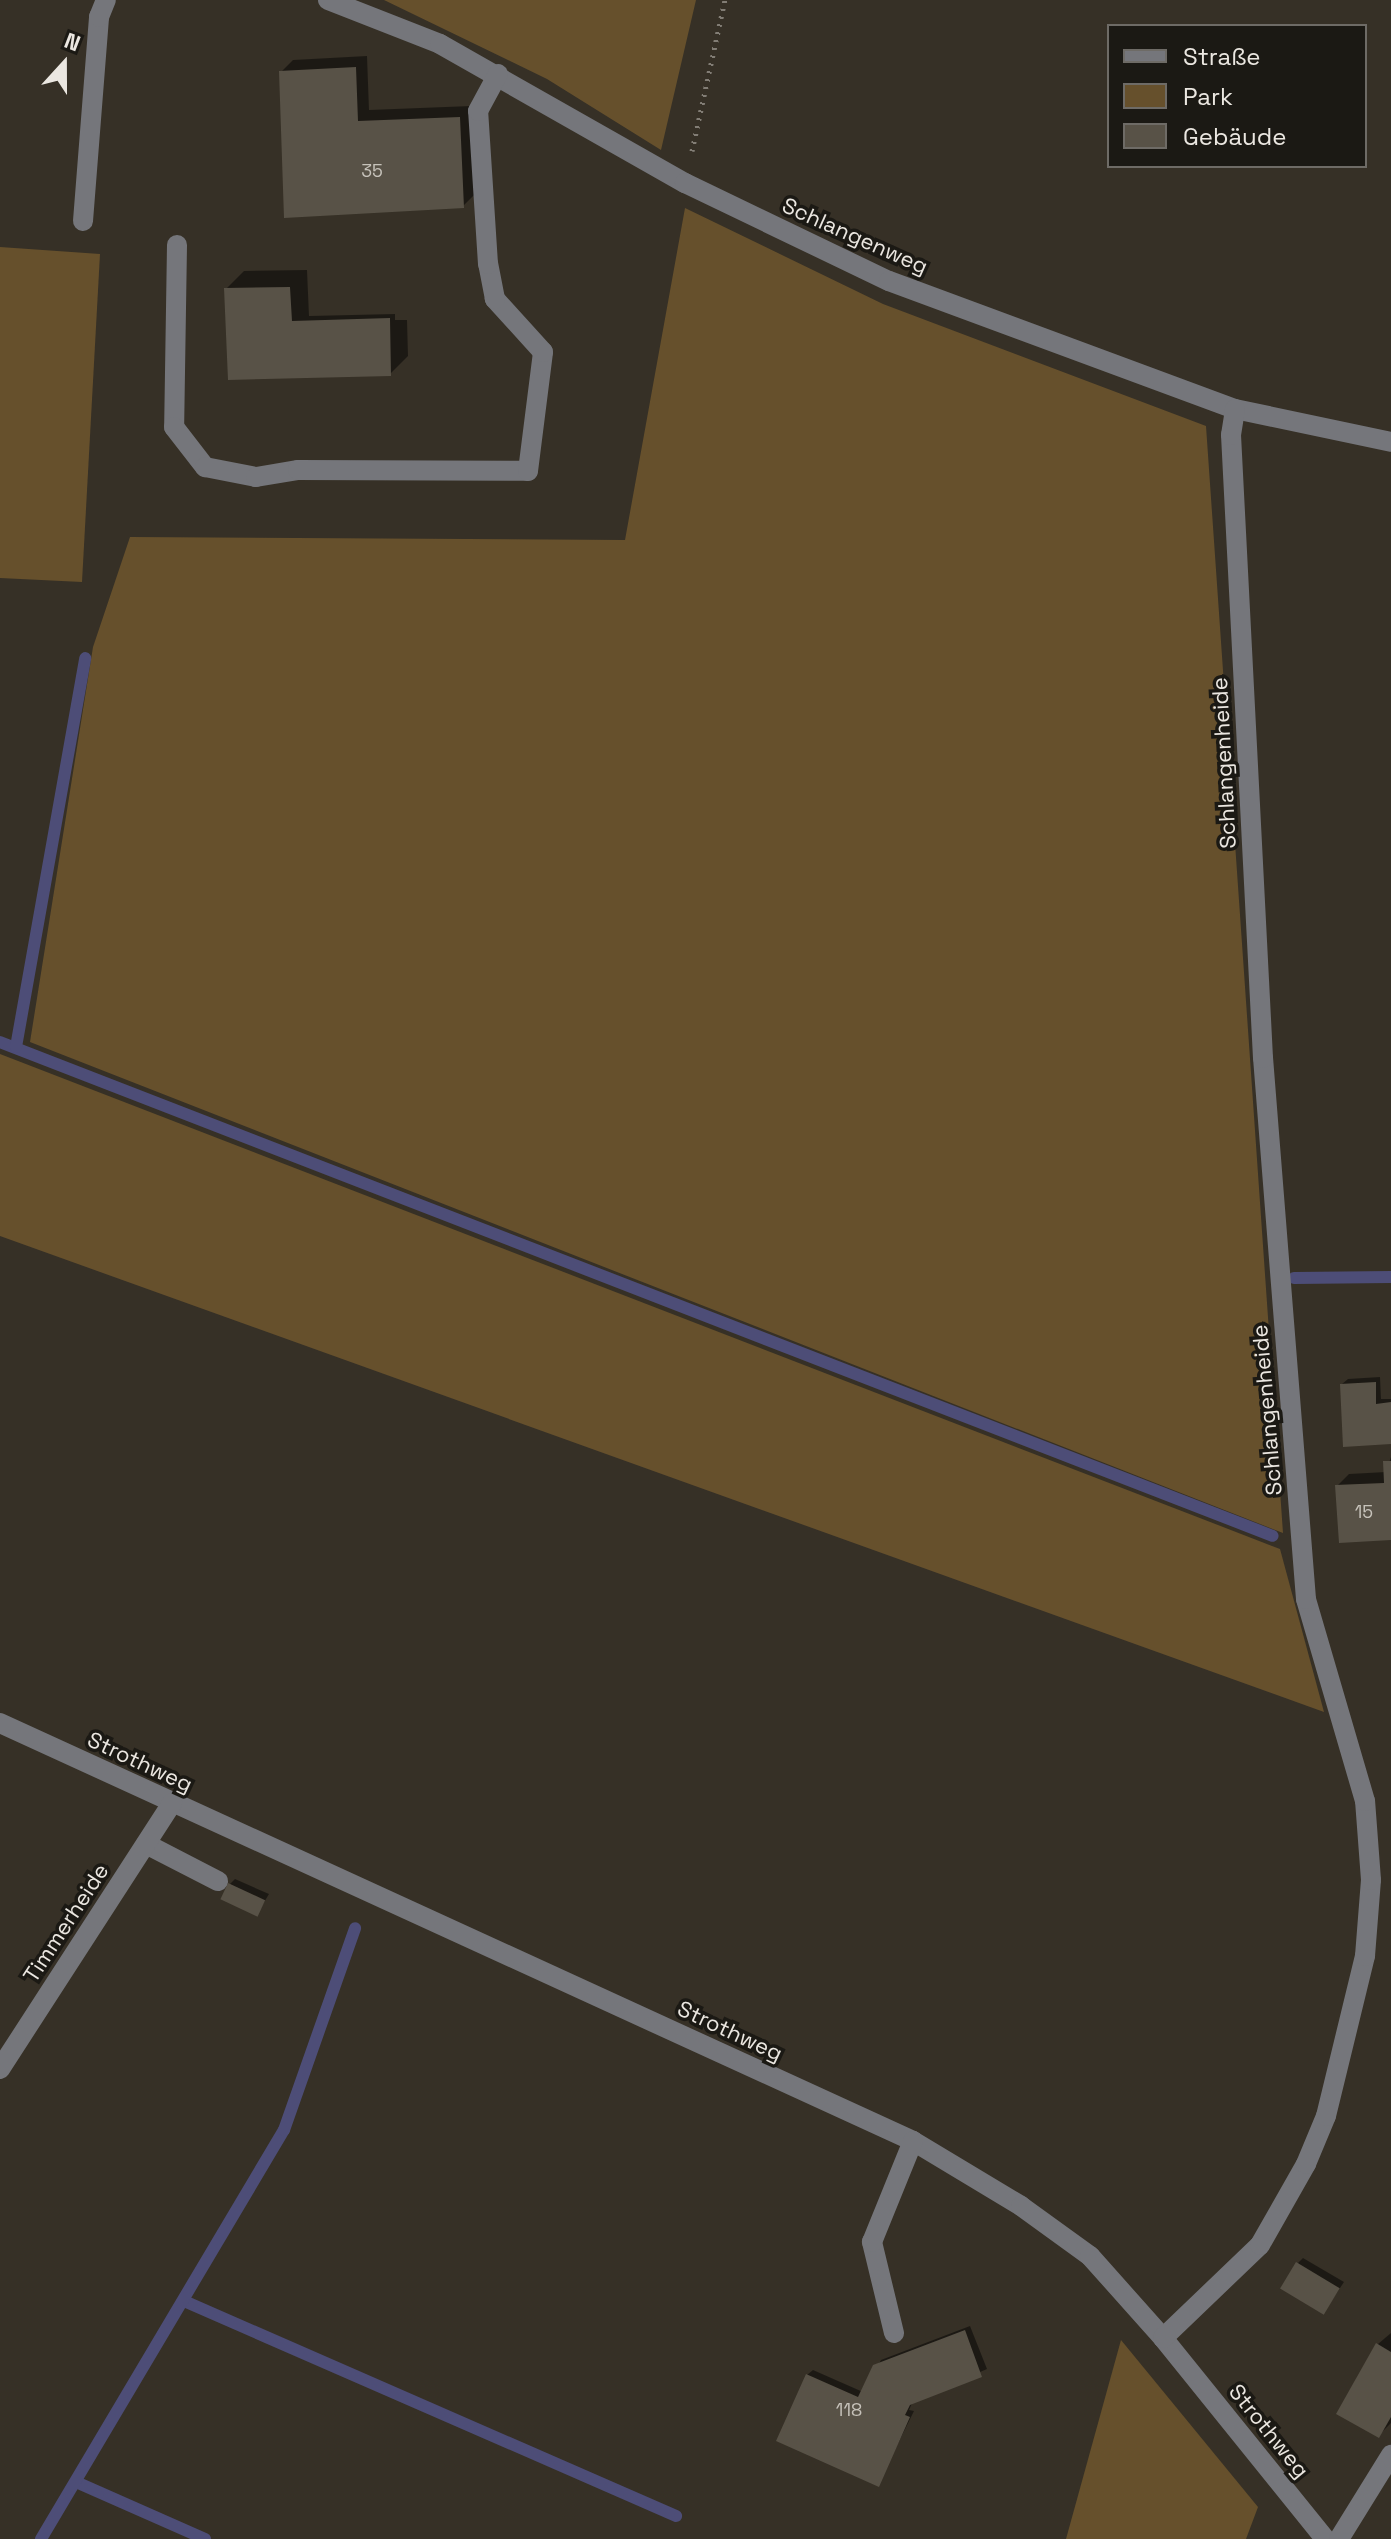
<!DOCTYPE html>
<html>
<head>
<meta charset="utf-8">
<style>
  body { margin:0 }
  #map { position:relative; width:1391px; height:2539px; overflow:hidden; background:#363026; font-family:"Space Grotesk",sans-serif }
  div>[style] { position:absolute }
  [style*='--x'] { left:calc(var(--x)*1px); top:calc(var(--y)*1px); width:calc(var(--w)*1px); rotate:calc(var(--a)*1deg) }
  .green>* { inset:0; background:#66502c }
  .shadow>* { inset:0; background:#0007 }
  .stream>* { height:12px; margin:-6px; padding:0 6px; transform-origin:6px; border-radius:6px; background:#4d4d77 }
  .building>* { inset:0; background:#585247; transform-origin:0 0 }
  .path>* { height:5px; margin-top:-2.5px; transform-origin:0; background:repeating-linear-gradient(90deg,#827d75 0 2px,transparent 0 8px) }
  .minor>* { height:20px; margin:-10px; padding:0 10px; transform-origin:10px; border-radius:10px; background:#75767b }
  span { translate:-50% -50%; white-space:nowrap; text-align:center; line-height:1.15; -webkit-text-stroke:7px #1b1914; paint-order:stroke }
  .number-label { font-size:18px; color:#c6c2ba }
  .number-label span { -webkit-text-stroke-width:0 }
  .street-label { font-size:22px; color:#ebe7e1 }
  .legend { position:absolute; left:1107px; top:24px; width:260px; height:144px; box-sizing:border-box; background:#1b1914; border:2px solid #6e6b66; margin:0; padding:10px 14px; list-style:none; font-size:24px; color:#ebe7e1 }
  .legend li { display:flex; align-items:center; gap:16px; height:40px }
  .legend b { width:40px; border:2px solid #6e6b66 }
  .north { position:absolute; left:24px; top:24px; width:80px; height:80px; -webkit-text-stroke:6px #1b1914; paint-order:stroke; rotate:21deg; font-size:22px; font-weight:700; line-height:32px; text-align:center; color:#ebe7e1 }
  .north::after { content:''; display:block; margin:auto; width:28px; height:36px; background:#ebe7e1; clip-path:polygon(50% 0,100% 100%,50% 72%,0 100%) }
</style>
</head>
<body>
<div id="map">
  <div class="green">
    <div style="clip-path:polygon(384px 0,696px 0,661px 150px,547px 79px)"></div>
    <div style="clip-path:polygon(685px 208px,883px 304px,1206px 426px,1283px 1533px,30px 1042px,93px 647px,130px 537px,625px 540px)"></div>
    <div style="clip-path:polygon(0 247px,100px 254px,82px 582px,0 578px)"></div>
    <div style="clip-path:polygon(0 1054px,1280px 1549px,1324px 1712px,0 1236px)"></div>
    <div style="clip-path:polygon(1121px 2340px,1258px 2507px,1246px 2539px,1066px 2539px)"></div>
  </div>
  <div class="shadow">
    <div style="clip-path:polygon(367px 56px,369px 110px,471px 106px,475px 194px,463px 206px,281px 72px,293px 60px)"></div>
    <div style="clip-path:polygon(307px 270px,309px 316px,395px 314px,395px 320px,407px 320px,408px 356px,390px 374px,226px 289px,244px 271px)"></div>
    <div style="clip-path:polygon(1380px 1377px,1381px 1399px,1391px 1399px,1391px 1442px,1342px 1384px,1348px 1379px)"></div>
    <div style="clip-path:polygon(1391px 1457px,1391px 1538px,1337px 1486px,1349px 1474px,1386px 1472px)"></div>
    <div style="clip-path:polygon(235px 1879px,269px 1894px,257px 1914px,230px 1884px)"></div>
    <div style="clip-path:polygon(1303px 2258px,1344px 2282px,1324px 2312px,1298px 2263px)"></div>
    <div style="clip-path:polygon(970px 2326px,987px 2369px,913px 2401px,909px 2410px,914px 2411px,878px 2484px,807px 2375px,813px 2370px,863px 2392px,881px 2360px)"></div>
    <div style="clip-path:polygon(1391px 2333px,1391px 2423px,1379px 2435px,1378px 2344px)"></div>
  </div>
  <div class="stream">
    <div style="--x:0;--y:1042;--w:1365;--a:21.21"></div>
    <div style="--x:16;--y:1047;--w:395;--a:-79.9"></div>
    <div style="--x:1294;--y:1278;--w:97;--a:-0.6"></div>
    <div style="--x:184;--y:2301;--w:537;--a:23.6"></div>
    <div style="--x:76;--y:2482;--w:141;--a:23.8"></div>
    <div style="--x:41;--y:2539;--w:476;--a:-59.3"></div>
    <div style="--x:284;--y:2130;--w:214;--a:-70.6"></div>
  </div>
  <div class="building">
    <div style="clip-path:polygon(356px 67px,358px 121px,460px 117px,464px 208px,284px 218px,279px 71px)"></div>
    <div style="clip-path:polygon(290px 287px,292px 321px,390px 318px,391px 376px,228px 380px,224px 288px)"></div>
    <div style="clip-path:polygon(1376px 1382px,1376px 1404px,1391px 1402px,1391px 1444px,1343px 1447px,1340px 1384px)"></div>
    <div style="clip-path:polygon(1383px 1461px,1391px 1461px,1391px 1540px,1339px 1543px,1335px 1485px,1384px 1483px)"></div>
    <div style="left:228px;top:1883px;width:41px;height:18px;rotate:25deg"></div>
    <div style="left:1296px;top:2262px;width:51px;height:31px;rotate:31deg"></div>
    <div style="clip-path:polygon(965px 2330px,982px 2377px,910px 2405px,905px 2415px,910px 2417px,879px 2487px,776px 2441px,806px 2374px,858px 2397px,873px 2365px)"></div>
    <div style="clip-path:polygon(1376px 2343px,1391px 2352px,1391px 2417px,1379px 2438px,1336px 2414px)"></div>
  </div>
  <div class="path">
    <div style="--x:692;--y:151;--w:155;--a:-77.7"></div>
  </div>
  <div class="minor">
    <div style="--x:328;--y:0;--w:120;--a:21.4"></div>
    <div style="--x:440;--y:44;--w:282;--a:29.6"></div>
    <div style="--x:685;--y:183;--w:226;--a:25.7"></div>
    <div style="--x:889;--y:281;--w:369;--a:20.3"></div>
    <div style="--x:1235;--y:409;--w:159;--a:11.9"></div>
    <div style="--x:83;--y:221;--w:205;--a:-85.5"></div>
    <div style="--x:99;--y:17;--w:18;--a:-68"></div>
    <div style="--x:177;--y:245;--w:182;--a:90.9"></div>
    <div style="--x:174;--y:427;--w:51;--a:52.2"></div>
    <div style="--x:205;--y:467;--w:52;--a:11.1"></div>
    <div style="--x:256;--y:477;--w:43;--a:-9.5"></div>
    <div style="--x:298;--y:470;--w:230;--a:0.2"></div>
    <div style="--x:528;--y:471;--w:120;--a:-82.8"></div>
    <div style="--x:543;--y:352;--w:72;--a:-132.2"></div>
    <div style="--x:495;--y:299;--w:36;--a:-101"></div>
    <div style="--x:488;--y:264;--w:153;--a:-93.7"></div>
    <div style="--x:478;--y:111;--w:42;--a:-61.6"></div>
    <div style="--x:0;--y:1723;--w:1004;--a:24.6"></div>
    <div style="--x:913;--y:2141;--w:126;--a:31"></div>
    <div style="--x:1021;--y:2206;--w:85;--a:35.9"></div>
    <div style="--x:1090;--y:2256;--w:110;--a:48.3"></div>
    <div style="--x:1163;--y:2338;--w:258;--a:51.1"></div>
    <div style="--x:146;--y:1844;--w:81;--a:27.2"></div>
    <div style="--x:0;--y:2069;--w:317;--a:-57.1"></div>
    <div style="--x:894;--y:2333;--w:94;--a:-103.6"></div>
    <div style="--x:872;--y:2242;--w:109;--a:-67.9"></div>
    <div style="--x:1163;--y:2338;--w:134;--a:-43.8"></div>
    <div style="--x:1260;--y:2245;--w:93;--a:-60.4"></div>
    <div style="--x:1306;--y:2164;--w:52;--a:-67.4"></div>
    <div style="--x:1326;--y:2116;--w:165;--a:-76.3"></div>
    <div style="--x:1365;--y:1956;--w:76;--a:-85.5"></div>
    <div style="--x:1371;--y:1880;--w:79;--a:-94.3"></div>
    <div style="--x:1365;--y:1801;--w:210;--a:-106.3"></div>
    <div style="--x:1306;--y:1599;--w:543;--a:-94.54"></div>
    <div style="--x:1263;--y:1058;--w:624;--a:-92.94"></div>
    <div style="--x:1231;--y:435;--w:26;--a:-81"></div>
    <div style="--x:1339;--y:2539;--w:99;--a:-58.2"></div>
  </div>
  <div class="number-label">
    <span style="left:372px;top:171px">35</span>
    <span style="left:1364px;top:1512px">15</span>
    <span style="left:849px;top:2410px">118</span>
  </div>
  <div class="street-label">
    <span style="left:855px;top:236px;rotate:24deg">Schlangenweg</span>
    <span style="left:1224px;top:763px;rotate:-93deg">Schlangenheide</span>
    <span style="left:1267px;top:1410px;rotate:-95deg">Schlangenheide</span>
    <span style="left:140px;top:1762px;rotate:25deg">Strothweg</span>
    <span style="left:66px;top:1923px;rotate:-57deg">Timmerheide</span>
    <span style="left:730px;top:2031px;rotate:25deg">Strothweg</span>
    <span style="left:1269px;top:2431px;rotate:51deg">Strothweg</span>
  </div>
  <ul class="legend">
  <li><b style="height:10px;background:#75767b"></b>Straße</li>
  <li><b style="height:22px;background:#66502c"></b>Park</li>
  <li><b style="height:22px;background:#585247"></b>Gebäude</li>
  </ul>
  <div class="north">N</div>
</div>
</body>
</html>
